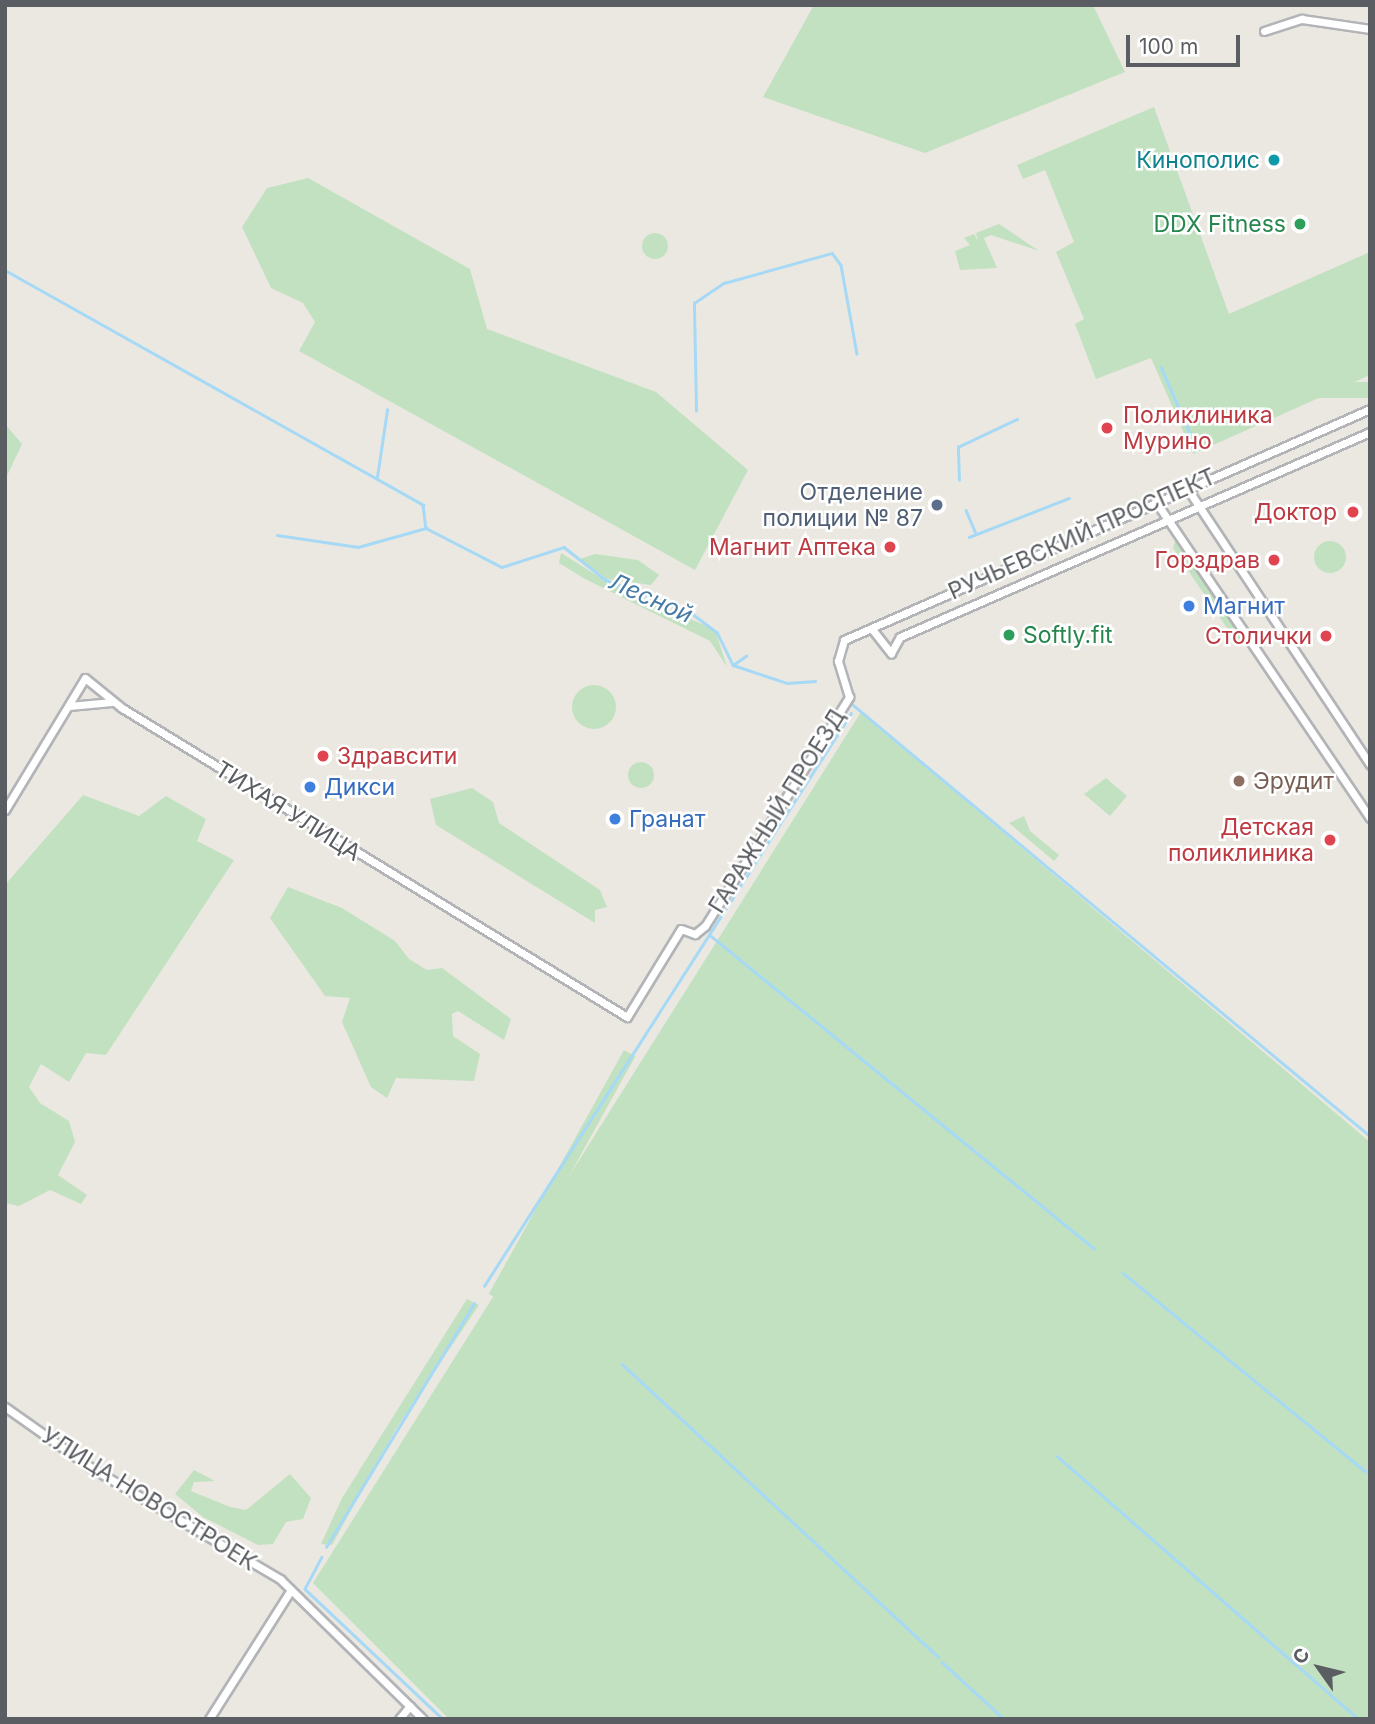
<!DOCTYPE html>
<html>
<head>
<meta charset="utf-8">
<style>
  body { margin:0 }
  #map { position:relative; width:1375px; height:1724px; overflow:hidden; background:#ebe8e1; font-family:Inter,sans-serif }
  div>[style] { position:absolute }
  [style*='--x'] { left:calc(var(--x)*1px); top:calc(var(--y)*1px); width:calc(var(--w)*1px); rotate:calc(var(--a)*1deg) }
  .green>* { inset:0; background:#c2e1c0; transform-origin:0 0 }
  .round { border-radius:50% }
  .stream>* { height:2.5px; margin:-1.25px; padding:0 1.25px; transform-origin:1.25px; border-radius:1.25px; background:#a6d9f6 }
  .roads { filter:drop-shadow(2px 0 #b2b4b7) drop-shadow(-2px 0 #b2b4b7) drop-shadow(0 2px #b2b4b7) drop-shadow(0 -2px #b2b4b7) }
  .street>* { height:7px; margin:-3.5px; padding:0 3.5px; transform-origin:3.5px; border-radius:3.5px; background:#fff }
  .dots>* { width:19px; height:19px; translate:-50% -50%; box-sizing:border-box; border:4px solid #fff; border-radius:50% }
  span { translate:-50% -50%; white-space:nowrap; text-align:center; line-height:1.15; -webkit-text-stroke:5px #fff; paint-order:stroke }
  .culture-label { font-size:23px; color:#0d838f }
  .right { translate:-100% -50%; text-align:right }
  .leisure-label { font-size:23px; color:#27864d }
  .left { translate:0 -50%; text-align:left }
  .health-label { font-size:23px; color:#be3a42 }
  .service-label { font-size:23px; color:#4e5e75 }
  .street-label { font-size:23px; color:#5a5d61 }
  .shop-label { font-size:23px; color:#366cbe }
  .education-label { font-size:23px; color:#785e54 }
  .water-label { font-size:24px; color:#467ba6; font-style:italic }
  .frame { position:absolute; inset:0; border:7px solid #5a5d61; pointer-events:none }
  .north { position:absolute; left:1284px; top:1633px; width:70px; height:70px; -webkit-text-stroke:5px #fff; paint-order:stroke; rotate:304deg; font-size:19px; font-weight:700; line-height:28px; text-align:center; color:#5a5d61 }
  .north::after { content:''; display:block; margin:auto; width:24px; height:32px; background:#5a5d61; clip-path:polygon(50% 0,100% 100%,50% 72%,0 100%) }
  .scale { position:absolute; left:1126px; top:35px; width:114px; height:32px; box-sizing:border-box; border:4px solid #5a5d61; border-top:0; padding-left:9px; font-size:21px; line-height:24px; white-space:nowrap; color:#5a5d61; -webkit-text-stroke:5px #fff; paint-order:stroke }
</style>
</head>
<body>
<div id="map">
  <div class="green">
    <div style="clip-path:polygon(814px 5px,1093px 5px,1125px 72px,925px 153px,763px 97px)"></div>
    <div style="clip-path:polygon(1154px 107px,1229px 314px,1370px 252px,1370px 375px,1193px 454px,1151px 358px,1096px 379px,1075px 324px,1084px 319px,1056px 252px,1074px 242px,1045px 170px,1023px 179px,1017px 165px)"></div>
    <div style="clip-path:polygon(308px 178px,470px 269px,487px 329px,656px 392px,748px 470px,695px 570px,299px 351px,315px 322px,303px 303px,271px 288px,242px 227px,267px 188px)"></div>
    <div style="clip-path:polygon(999px 224px,1039px 251px,991px 235px,984px 238px,997px 268px,960px 270px,955px 251px,970px 245px,964px 238px,974px 234px,978px 241px,976px 233px)"></div>
    <div class="round" style="left:642px;top:233px;width:26px;height:26px"></div>
    <div style="left:1370px;top:382px;width:16px;height:181px;rotate:90deg"></div>
    <div style="clip-path:polygon(5px 424px,22px 444px,5px 480px)"></div>
    <div style="clip-path:polygon(1176px 538px,1244px 637px,1239px 646px,1173px 548px)"></div>
    <div class="round" style="left:1314px;top:541px;width:32px;height:32px"></div>
    <div style="clip-path:polygon(561px 553px,606px 581px,715px 630px,727px 667px,710px 641px,585px 579px,559px 563px)"></div>
    <div style="clip-path:polygon(595px 554px,638px 560px,659px 575px,651px 585px,607px 579px,580px 559px)"></div>
    <div class="round" style="left:572px;top:685px;width:44px;height:44px"></div>
    <div style="clip-path:polygon(861px 712px,1370px 1142px,1370px 1719px,449px 1719px,313px 1583px)"></div>
    <div class="round" style="left:628px;top:762px;width:26px;height:26px"></div>
    <div style="clip-path:polygon(1106px 778px,1127px 796px,1110px 816px,1084px 794px)"></div>
    <div style="clip-path:polygon(472px 788px,493px 802px,499px 823px,600px 890px,607px 907px,595px 910px,595px 923px,436px 825px,430px 799px)"></div>
    <div style="clip-path:polygon(83px 795px,139px 816px,166px 796px,206px 819px,197px 841px,234px 860px,106px 1055px,86px 1053px,69px 1082px,41px 1064px,29px 1087px,40px 1103px,69px 1121px,75px 1142px,58px 1175px,87px 1195px,81px 1204px,50px 1190px,19px 1206px,5px 1203px,5px 885px)"></div>
    <div style="clip-path:polygon(1024px 816px,1030px 831px,1059px 855px,1054px 861px,1009px 823px)"></div>
    <div style="clip-path:polygon(288px 887px,342px 908px,395px 941px,409px 959px,427px 970px,442px 968px,511px 1019px,504px 1040px,458px 1011px,452px 1014px,453px 1036px,480px 1054px,474px 1081px,396px 1078px,387px 1098px,371px 1087px,342px 1022px,350px 998px,325px 996px,270px 918px)"></div>
    <div style="left:624px;top:1050px;width:13px;height:279px;rotate:29deg"></div>
    <div style="clip-path:polygon(467px 1299px,479px 1305px,396px 1429px,332px 1545px,321px 1544px,342px 1498px)"></div>
    <div style="clip-path:polygon(194px 1470px,215px 1481px,194px 1482px,191px 1491px,230px 1507px,246px 1510px,290px 1474px,311px 1498px,303px 1519px,286px 1522px,273px 1544px,258px 1545px,203px 1517px,175px 1494px)"></div>
  </div>
  <div class="stream">
    <div style="--x:5;--y:270;--w:480;--a:29.3"></div>
    <div style="--x:423;--y:505;--w:23;--a:83"></div>
    <div style="--x:1161;--y:367;--w:85;--a:66.4"></div>
    <div style="--x:1195;--y:445;--w:5;--a:158"></div>
    <div style="--x:696;--y:411;--w:108;--a:-91.1"></div>
    <div style="--x:694;--y:303;--w:36;--a:-34"></div>
    <div style="--x:724;--y:283;--w:112;--a:-15.5"></div>
    <div style="--x:832;--y:253;--w:15;--a:53"></div>
    <div style="--x:841;--y:265;--w:90;--a:79.8"></div>
    <div style="--x:377;--y:477;--w:68;--a:-81.5"></div>
    <div style="--x:959;--y:480;--w:33;--a:-92"></div>
    <div style="--x:958;--y:447;--w:65;--a:-25.4"></div>
    <div style="--x:966;--y:510;--w:26;--a:67"></div>
    <div style="--x:277;--y:535;--w:82;--a:8.4"></div>
    <div style="--x:358;--y:547;--w:71;--a:-15.6"></div>
    <div style="--x:426;--y:528;--w:85;--a:27.2"></div>
    <div style="--x:502;--y:567;--w:65;--a:-17.9"></div>
    <div style="--x:564;--y:547;--w:53;--a:38.2"></div>
    <div style="--x:606;--y:580;--w:90;--a:20.9"></div>
    <div style="--x:690;--y:612;--w:34;--a:37"></div>
    <div style="--x:717;--y:632;--w:37;--a:64"></div>
    <div style="--x:733;--y:665;--w:57;--a:18.4"></div>
    <div style="--x:787;--y:683;--w:28;--a:-4"></div>
    <div style="--x:969;--y:537;--w:107;--a:-21.3"></div>
    <div style="--x:733;--y:665;--w:16;--a:-35"></div>
    <div style="--x:852;--y:704;--w:674;--a:39.83"></div>
    <div style="--x:711;--y:936;--w:494;--a:39.2"></div>
    <div style="--x:1123;--y:1273;--w:313;--a:39.3"></div>
    <div style="--x:484;--y:1286;--w:680;--a:-57.36"></div>
    <div style="--x:622;--y:1364;--w:431;--a:42.8"></div>
    <div style="--x:1057;--y:1456;--w:400;--a:41.1"></div>
    <div style="--x:326;--y:1547;--w:285;--a:-58.7"></div>
    <div style="--x:322;--y:1557;--w:36;--a:118"></div>
    <div style="--x:305;--y:1589;--w:190;--a:43.3"></div>
    <div style="--x:942;--y:1662;--w:84;--a:42.6"></div>
  </div>
  <div class="roads">
    <div class="street">
      <div style="--x:1264;--y:31;--w:40;--a:-18"></div>
      <div style="--x:1302;--y:19;--w:69;--a:8.4"></div>
      <div style="--x:1187;--y:488;--w:332;--a:56.5"></div>
      <div style="--x:1156;--y:502;--w:382;--a:55.9"></div>
      <div style="--x:872;--y:629;--w:31;--a:52"></div>
      <div style="--x:891;--y:653;--w:18;--a:-61"></div>
      <div style="--x:900;--y:637;--w:513;--a:-23.57"></div>
      <div style="--x:69;--y:706;--w:43;--a:-5.3"></div>
      <div style="--x:5;--y:810;--w:154;--a:-58.8"></div>
      <div style="--x:85;--y:678;--w:48;--a:39"></div>
      <div style="--x:122;--y:708;--w:592;--a:31.46"></div>
      <div style="--x:627;--y:1017;--w:103;--a:-58.5"></div>
      <div style="--x:681;--y:929;--w:15;--a:20"></div>
      <div style="--x:695;--y:934;--w:13;--a:-39"></div>
      <div style="--x:705;--y:926;--w:271;--a:-57.8"></div>
      <div style="--x:849;--y:697;--w:38;--a:-107"></div>
      <div style="--x:838;--y:661;--w:22;--a:-74"></div>
      <div style="--x:844;--y:640;--w:574;--a:-23.71"></div>
      <div style="--x:5;--y:1407;--w:104;--a:35.2"></div>
      <div style="--x:90;--y:1467;--w:221;--a:30.5"></div>
      <div style="--x:280;--y:1579;--w:200;--a:44.4"></div>
      <div style="--x:209;--y:1719;--w:149;--a:-57.6"></div>
      <div style="--x:399;--y:1719;--w:17;--a:-50"></div>
    </div>
  </div>
  <div class="dots">
    <div style="left:1274px;top:160px;background:#0f9aa8"></div>
    <div style="left:1300px;top:224px;background:#2e9e5b"></div>
    <div style="left:1107px;top:428px;background:#e0444e"></div>
    <div style="left:937px;top:505px;background:#5c6f8a"></div>
    <div style="left:1353px;top:512px;background:#e0444e"></div>
    <div style="left:890px;top:547px;background:#e0444e"></div>
    <div style="left:1274px;top:560px;background:#e0444e"></div>
    <div style="left:1189px;top:606px;background:#3f7fe0"></div>
    <div style="left:1009px;top:635px;background:#2e9e5b"></div>
    <div style="left:1326px;top:636px;background:#e0444e"></div>
    <div style="left:323px;top:756px;background:#e0444e"></div>
    <div style="left:1239px;top:781px;background:#8d6e63"></div>
    <div style="left:310px;top:787px;background:#3f7fe0"></div>
    <div style="left:615px;top:819px;background:#3f7fe0"></div>
    <div style="left:1330px;top:840px;background:#e0444e"></div>
  </div>
  <div class="culture-label">
    <span class="right" style="left:1260px;top:160px">Кинополис</span>
  </div>
  <div class="leisure-label">
    <span class="right" style="left:1286px;top:224px">DDX Fitness</span>
    <span class="left" style="left:1023px;top:635px">Softly.fit</span>
  </div>
  <div class="health-label">
    <span class="left" style="left:1123px;top:428px">Поликлиника<br>Мурино</span>
    <span class="right" style="left:1337px;top:512px">Доктор</span>
    <span class="right" style="left:876px;top:547px">Магнит Аптека</span>
    <span class="right" style="left:1260px;top:560px">Горздрав</span>
    <span class="right" style="left:1312px;top:636px">Столички</span>
    <span class="left" style="left:337px;top:756px">Здравсити</span>
    <span class="right" style="left:1314px;top:840px">Детская<br>поликлиника</span>
  </div>
  <div class="service-label">
    <span class="right" style="left:923px;top:505px">Отделение<br>полиции № 87</span>
  </div>
  <div class="street-label">
    <span style="left:1082px;top:534px;rotate:-24deg">РУЧЬЕВСКИЙ ПРОСПЕКТ</span>
    <span style="left:288px;top:811px;rotate:32deg">ТИХАЯ УЛИЦА</span>
    <span style="left:777px;top:811px;rotate:-58deg">ГАРАЖНЫЙ ПРОЕЗД</span>
    <span style="left:149px;top:1499px;rotate:32deg">УЛИЦА НОВОСТРОЕК</span>
  </div>
  <div class="shop-label">
    <span class="left" style="left:1203px;top:606px">Магнит</span>
    <span class="left" style="left:324px;top:787px">Дикси</span>
    <span class="left" style="left:629px;top:819px">Гранат</span>
  </div>
  <div class="education-label">
    <span class="left" style="left:1253px;top:781px">Эрудит</span>
  </div>
  <div class="water-label">
    <span style="left:651px;top:598px;rotate:24deg">Лесной</span>
  </div>
  <div class="frame"></div>
  <div class="north">С</div>
  <div class="scale">100 m</div>
</div>
</body>
</html>
